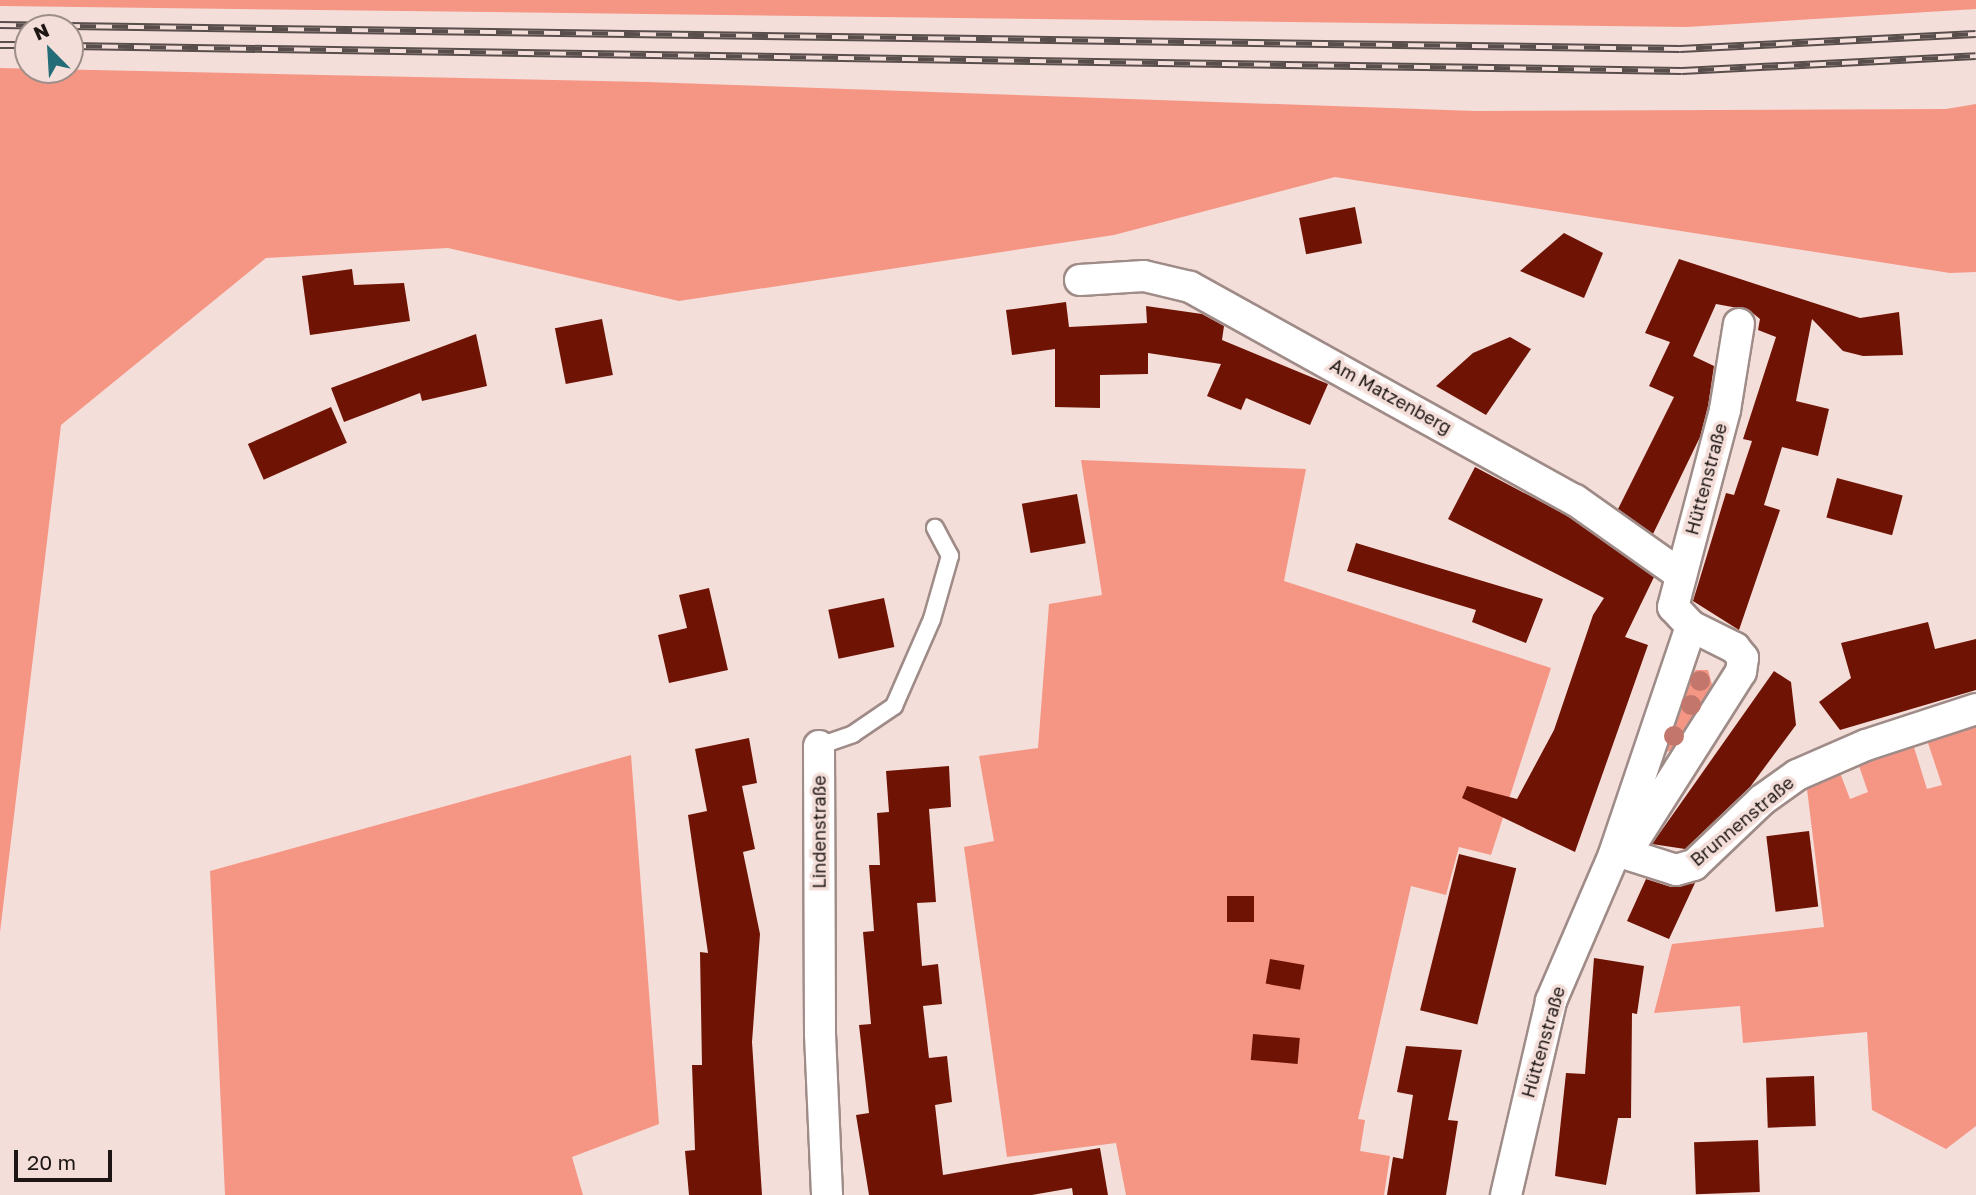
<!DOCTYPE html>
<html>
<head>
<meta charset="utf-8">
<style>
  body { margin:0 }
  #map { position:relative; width:1976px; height:1195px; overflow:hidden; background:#f4ded9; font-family:"Golos Text",sans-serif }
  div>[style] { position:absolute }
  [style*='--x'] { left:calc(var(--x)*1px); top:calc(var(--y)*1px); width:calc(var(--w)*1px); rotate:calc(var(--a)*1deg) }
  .green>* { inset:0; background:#f59685 }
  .building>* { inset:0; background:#6f1305; transform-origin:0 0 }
  .roads { filter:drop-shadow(2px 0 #9f8b87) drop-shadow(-2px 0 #9f8b87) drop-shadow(0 2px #9f8b87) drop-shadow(0 -2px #9f8b87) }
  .service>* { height:16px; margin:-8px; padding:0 8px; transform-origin:8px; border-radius:8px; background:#fff }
  .minor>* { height:30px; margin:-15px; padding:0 15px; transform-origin:15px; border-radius:15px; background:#fff }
  .rail>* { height:8px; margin-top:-4px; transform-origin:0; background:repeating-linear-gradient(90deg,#f4ded9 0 16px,#594e4b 0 32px); box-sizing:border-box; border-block:2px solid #594e4b }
  .trees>* { width:20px; height:20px; margin:-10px; border-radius:50%; background:#c3776c }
  span { translate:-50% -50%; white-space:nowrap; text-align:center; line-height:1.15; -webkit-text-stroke:7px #f4ded9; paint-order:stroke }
  .street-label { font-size:18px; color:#1d1614 }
  .north { position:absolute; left:14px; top:14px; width:70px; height:70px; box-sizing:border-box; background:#f4ded9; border:2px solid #9e8e8a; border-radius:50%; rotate:336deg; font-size:19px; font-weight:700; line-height:28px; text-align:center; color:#1d1614 }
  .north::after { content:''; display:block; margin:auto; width:24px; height:32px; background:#246c78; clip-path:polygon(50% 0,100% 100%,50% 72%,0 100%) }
  .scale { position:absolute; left:14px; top:1150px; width:98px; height:32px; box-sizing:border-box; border:4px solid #1d1614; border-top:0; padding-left:9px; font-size:21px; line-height:24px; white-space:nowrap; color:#1d1614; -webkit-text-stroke:5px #f4ded9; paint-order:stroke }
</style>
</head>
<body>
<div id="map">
  <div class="green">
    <div style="clip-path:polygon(0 0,1976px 0,1976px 9px,1687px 27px,0 6px)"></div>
    <div style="clip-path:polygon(0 68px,647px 82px,1475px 111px,1946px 109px,1976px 104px,1976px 272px,1950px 273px,1335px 177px,1114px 235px,679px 301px,448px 248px,266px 258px,61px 425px,0 932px)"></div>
    <div style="clip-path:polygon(1081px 460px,1306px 469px,1284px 581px,1551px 668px,1491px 855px,1459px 847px,1446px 895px,1411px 886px,1358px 1119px,1365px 1120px,1360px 1151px,1390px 1156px,1384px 1195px,1126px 1195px,1116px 1143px,1007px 1157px,964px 847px,994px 841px,979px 756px,1038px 748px,1049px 604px,1102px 595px)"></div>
    <div style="clip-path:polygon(1696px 670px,1708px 670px,1713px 688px,1673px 750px,1666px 752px,1663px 745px,1687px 679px)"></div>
    <div style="clip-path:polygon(1976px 726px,1976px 1126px,1946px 1149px,1872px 1110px,1867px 1032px,1743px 1043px,1740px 1006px,1654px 1013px,1672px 944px,1824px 927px,1806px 781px,1839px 770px,1850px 799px,1868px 792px,1858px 763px,1913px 744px,1927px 789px,1942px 785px,1927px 740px)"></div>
    <div style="clip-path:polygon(631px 755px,659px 1124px,572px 1157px,583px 1195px,225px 1195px,210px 871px)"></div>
  </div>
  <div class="building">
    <div style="left:1355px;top:207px;width:37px;height:57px;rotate:79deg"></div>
    <div style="clip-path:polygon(1564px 233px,1603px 253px,1584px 298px,1520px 271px)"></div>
    <div style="clip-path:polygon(1679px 259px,1860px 318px,1899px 312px,1903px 355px,1863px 356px,1843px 351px,1812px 319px,1796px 401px,1829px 409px,1818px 456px,1782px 447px,1764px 505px,1780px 510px,1739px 630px,1693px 601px,1726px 493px,1734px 495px,1752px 441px,1743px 439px,1776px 337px,1758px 330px,1760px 319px,1749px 310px,1716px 304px,1693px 356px,1714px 366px,1708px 406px,1700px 437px,1653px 534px,1618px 509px,1674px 397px,1649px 386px,1670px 342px,1645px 333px)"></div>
    <div style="clip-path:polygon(352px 269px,354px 285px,404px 283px,410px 321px,310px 335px,302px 276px)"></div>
    <div style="clip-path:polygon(1066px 302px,1069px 327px,1147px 323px,1146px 306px,1202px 314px,1224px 326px,1222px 340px,1328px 384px,1310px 425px,1246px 398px,1241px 410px,1207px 396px,1221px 364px,1148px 353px,1148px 374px,1100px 375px,1100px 408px,1055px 407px,1055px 349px,1012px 355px,1006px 310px)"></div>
    <div style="left:602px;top:319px;width:57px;height:48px;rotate:79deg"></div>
    <div style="clip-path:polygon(476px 334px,487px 386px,422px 401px,420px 393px,344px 422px,331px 388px)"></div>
    <div style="clip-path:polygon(1510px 337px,1531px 349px,1486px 415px,1436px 386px,1473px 353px)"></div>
    <div style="left:331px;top:407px;width:39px;height:91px;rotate:66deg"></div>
    <div style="clip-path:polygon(1475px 467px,1566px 515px,1654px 577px,1625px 637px,1648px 645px,1575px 852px,1462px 798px,1467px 786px,1517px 799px,1554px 730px,1593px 615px,1604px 598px,1448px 519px)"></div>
    <div style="left:1837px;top:478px;width:68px;height:41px;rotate:15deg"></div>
    <div style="left:1077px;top:494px;width:50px;height:56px;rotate:80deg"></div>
    <div style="clip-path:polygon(1356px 543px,1543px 599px,1526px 643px,1472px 622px,1476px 610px,1347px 571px)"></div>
    <div style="clip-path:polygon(709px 588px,728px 670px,669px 683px,658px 635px,687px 628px,679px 595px)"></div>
    <div style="left:884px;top:598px;width:50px;height:57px;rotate:78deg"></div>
    <div style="clip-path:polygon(1928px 622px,1935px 649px,1976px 639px,1976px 690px,1840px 730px,1819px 702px,1851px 678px,1841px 643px)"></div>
    <div style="clip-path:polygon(1774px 671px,1791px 682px,1796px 725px,1750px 787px,1685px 849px,1652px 844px)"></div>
    <div style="clip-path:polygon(749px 738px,757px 783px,742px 786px,755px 849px,743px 852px,760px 934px,752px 1042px,762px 1195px,689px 1195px,685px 1151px,695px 1150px,692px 1065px,702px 1065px,700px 952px,708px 953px,688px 815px,707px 811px,695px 749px)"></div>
    <div style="clip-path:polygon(949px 766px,951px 807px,929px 809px,936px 902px,917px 903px,922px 966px,938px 964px,942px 1004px,923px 1006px,929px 1058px,947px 1056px,952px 1102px,935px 1105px,943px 1175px,1100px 1148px,1108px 1195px,1073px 1195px,1072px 1188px,1032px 1195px,869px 1195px,856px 1115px,869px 1113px,859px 1025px,871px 1024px,863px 932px,874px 931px,869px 865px,880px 865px,877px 813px,889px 812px,886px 771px)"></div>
    <div style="left:1809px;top:831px;width:76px;height:43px;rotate:83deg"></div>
    <div style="left:1459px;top:854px;width:59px;height:161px;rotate:14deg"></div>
    <div style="clip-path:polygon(1646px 879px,1671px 887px,1695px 883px,1669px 939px,1627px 921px)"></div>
    <div style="left:1227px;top:896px;width:27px;height:26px"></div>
    <div style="clip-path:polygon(1594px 958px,1644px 966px,1637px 1014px,1632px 1013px,1631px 1118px,1618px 1118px,1606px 1185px,1555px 1176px,1566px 1073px,1585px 1074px)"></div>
    <div style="left:1270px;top:959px;width:35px;height:25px;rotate:10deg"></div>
    <div style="left:1253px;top:1034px;width:47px;height:26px;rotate:5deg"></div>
    <div style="clip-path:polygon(1406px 1046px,1462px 1050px,1448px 1120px,1458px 1121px,1446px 1195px,1387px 1195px,1393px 1157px,1403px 1159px,1413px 1095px,1397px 1092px)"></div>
    <div style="left:1814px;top:1076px;width:50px;height:48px;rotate:88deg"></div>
    <div style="left:1758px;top:1140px;width:52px;height:64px;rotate:88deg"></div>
  </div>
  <div class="roads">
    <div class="service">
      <div style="--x:819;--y:746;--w:36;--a:-19"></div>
      <div style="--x:853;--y:734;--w:50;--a:-34.3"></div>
      <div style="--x:894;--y:706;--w:95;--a:-66.4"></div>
      <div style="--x:932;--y:619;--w:66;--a:-74.1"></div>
      <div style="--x:950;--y:556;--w:32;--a:-118"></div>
    </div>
    <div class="minor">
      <div style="--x:1080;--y:280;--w:64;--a:-3.6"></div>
      <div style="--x:1144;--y:276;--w:47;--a:13.4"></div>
      <div style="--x:1190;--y:287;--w:440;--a:29"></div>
      <div style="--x:1575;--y:500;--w:130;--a:35.3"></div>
      <div style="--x:819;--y:746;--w:288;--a:89.8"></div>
      <div style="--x:820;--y:1034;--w:161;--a:87.5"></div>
      <div style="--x:1626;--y:853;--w:214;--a:-57.6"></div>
      <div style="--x:1741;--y:672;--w:14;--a:-82"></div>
      <div style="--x:1743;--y:658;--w:13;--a:-129"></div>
      <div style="--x:1735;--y:648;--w:49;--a:-153.4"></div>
      <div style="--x:1626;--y:854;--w:52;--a:17.7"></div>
      <div style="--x:1676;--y:870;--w:19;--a:-16"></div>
      <div style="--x:1694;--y:865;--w:94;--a:-43.7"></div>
      <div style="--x:1762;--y:800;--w:43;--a:-35.5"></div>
      <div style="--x:1797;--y:775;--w:75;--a:-23.5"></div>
      <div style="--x:1866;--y:745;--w:116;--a:-18.1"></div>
      <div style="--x:1506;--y:1195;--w:199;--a:-76.9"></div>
      <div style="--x:1551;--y:1001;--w:157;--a:-66.7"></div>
      <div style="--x:1613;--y:857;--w:244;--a:-71.3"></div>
      <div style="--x:1691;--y:626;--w:26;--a:-133"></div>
      <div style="--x:1673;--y:607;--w:204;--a:-75.2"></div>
      <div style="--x:1725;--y:410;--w:87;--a:-80.8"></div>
    </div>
  </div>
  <div class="rail">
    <div style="--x:0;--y:25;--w:1680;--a:0.82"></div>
    <div style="--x:1680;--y:49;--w:296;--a:-2.9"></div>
    <div style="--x:0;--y:45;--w:28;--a:0"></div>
    <div style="--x:70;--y:46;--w:1612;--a:0.89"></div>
    <div style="--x:1682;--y:71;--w:294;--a:-2.9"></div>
  </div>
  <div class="trees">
    <div style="left:1700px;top:681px"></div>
    <div style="left:1691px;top:705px"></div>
    <div style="left:1674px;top:736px"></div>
  </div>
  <div class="street-label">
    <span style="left:1391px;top:396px;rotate:29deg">Am Matzenberg</span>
    <span style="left:1706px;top:479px;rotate:-75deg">Hüttenstraße</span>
    <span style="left:1742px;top:821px;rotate:-40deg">Brunnenstraße</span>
    <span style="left:819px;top:832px;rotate:-90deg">Lindenstraße</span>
    <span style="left:1543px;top:1042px;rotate:-74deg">Hüttenstraße</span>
  </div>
  <div class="north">N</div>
  <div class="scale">20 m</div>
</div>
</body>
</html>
